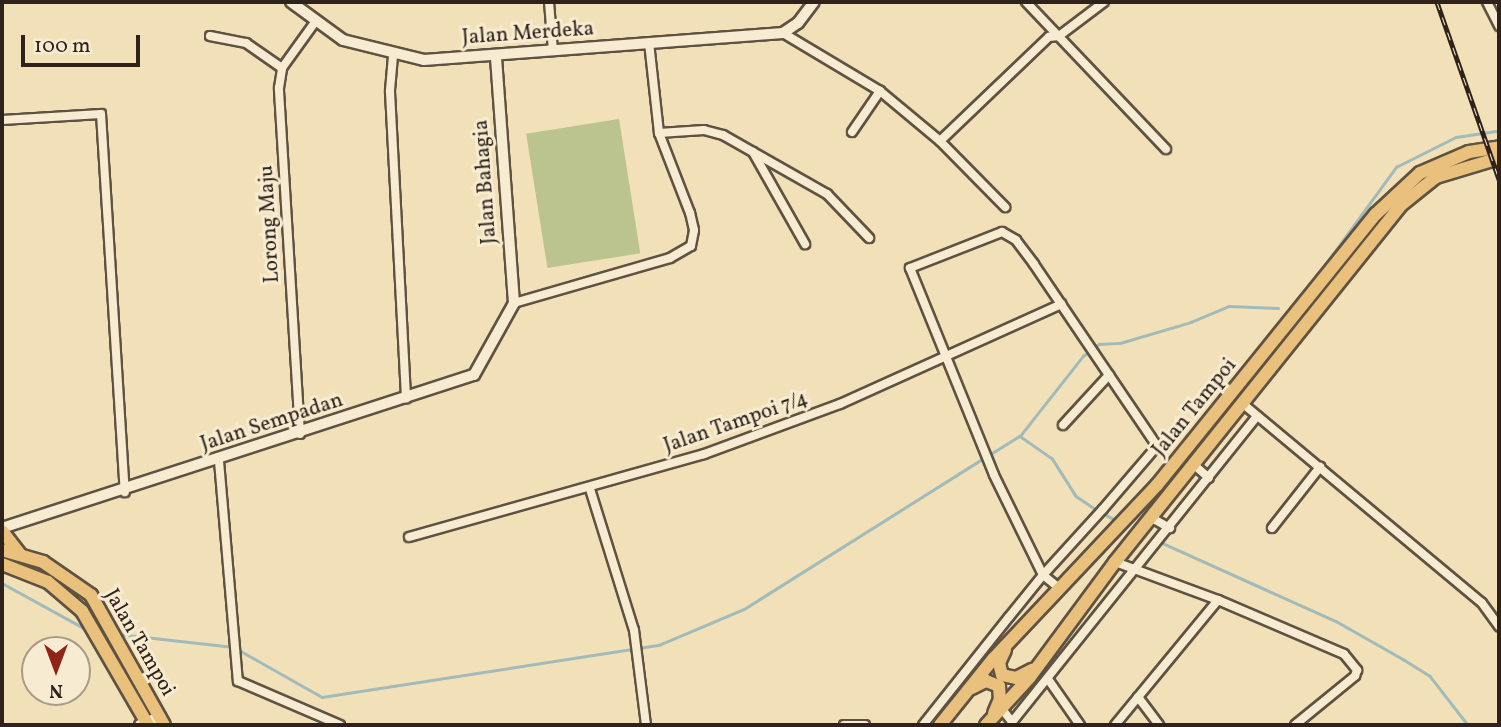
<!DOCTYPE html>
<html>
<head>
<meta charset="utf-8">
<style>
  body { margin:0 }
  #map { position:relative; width:1501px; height:727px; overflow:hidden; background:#f2e1b8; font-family:Vollkorn,serif }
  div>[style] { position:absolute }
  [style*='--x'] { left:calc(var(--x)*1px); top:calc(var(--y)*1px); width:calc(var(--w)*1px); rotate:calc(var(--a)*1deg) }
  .green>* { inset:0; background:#bbc38e; transform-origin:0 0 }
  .stream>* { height:2.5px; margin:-1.25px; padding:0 1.25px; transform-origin:1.25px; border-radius:1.25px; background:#a1baba }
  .roads { filter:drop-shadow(2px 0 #5f5242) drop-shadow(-2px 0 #5f5242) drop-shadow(0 2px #5f5242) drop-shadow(0 -2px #5f5242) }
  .street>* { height:8px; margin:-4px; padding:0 4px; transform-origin:4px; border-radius:4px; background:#f7ecd1 }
  .secondary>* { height:10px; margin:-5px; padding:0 5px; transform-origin:5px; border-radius:5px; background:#f7ecd1 }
  .primary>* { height:12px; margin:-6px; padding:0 6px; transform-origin:6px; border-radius:6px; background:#e9c07c }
  .rail>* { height:5px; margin-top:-2.5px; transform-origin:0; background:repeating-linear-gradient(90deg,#f7ecd1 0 8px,#2e221a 0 16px); box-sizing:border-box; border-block:2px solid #2e221a }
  span { translate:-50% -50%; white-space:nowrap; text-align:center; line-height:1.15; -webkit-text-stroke:6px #f7ecd1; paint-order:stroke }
  .street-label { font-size:21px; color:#2e221a }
  .frame { position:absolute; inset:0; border:4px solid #2e221a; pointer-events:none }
  .north { position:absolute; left:21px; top:636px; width:70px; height:70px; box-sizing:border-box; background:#f7ecd1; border:2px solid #a79b88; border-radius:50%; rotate:180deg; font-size:19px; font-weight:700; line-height:28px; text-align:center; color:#2e221a }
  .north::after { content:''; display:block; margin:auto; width:24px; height:32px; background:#8f2418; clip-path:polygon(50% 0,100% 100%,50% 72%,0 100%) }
  .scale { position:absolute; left:21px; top:35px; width:119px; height:32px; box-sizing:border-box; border:4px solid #2e221a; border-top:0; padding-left:9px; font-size:21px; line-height:24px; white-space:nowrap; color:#2e221a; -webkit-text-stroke:5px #f7ecd1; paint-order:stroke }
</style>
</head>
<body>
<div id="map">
  <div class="green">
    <div style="left:619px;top:119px;width:136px;height:94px;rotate:81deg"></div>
  </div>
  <div class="stream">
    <div style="--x:1319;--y:273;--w:131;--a:-54"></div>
    <div style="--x:1396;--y:167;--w:67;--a:-26.6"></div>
    <div style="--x:1456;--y:137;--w:40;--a:-8.5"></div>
    <div style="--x:1020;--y:436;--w:39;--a:35"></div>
    <div style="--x:1052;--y:458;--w:45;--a:57.7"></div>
    <div style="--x:1076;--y:496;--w:27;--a:34"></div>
    <div style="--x:989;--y:455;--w:36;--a:-32"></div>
    <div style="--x:1020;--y:436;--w:102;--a:-51.8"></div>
    <div style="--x:1083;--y:356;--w:20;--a:-37"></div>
    <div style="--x:1099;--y:344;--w:21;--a:-3"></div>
    <div style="--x:1120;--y:343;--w:74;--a:-16.5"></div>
    <div style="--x:1191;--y:322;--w:41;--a:-22.8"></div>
    <div style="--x:1229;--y:306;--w:49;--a:2.3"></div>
    <div style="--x:1104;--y:514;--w:13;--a:27"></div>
    <div style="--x:1160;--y:542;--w:193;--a:24.2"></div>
    <div style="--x:1336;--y:621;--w:77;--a:29.6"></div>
    <div style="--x:1403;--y:659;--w:32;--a:32"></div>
    <div style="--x:1430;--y:676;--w:62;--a:52.2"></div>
    <div style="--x:2;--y:583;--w:102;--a:28.8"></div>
    <div style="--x:118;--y:634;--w:116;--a:6.4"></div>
    <div style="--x:239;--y:650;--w:95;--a:29.5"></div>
    <div style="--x:322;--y:697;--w:341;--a:-8.8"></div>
    <div style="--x:659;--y:645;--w:92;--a:-23"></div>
    <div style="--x:744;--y:609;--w:284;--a:-32.2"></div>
  </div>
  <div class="roads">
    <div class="street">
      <div style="--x:549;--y:2;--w:49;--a:85.3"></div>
      <div style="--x:1026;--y:2;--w:203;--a:46.4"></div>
      <div style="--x:1487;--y:2;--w:27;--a:63"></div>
      <div style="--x:783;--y:33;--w:113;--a:30.9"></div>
      <div style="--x:880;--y:91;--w:78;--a:39.8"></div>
      <div style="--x:940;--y:141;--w:93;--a:45.4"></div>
      <div style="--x:210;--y:36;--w:37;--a:11"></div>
      <div style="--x:246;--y:43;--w:44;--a:34.8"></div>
      <div style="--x:393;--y:56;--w:36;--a:95"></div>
      <div style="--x:390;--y:92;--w:307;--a:87"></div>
      <div style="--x:2;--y:120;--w:99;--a:-3.5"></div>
      <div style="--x:101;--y:114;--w:379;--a:86.4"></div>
      <div style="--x:852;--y:132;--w:50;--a:-55.7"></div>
      <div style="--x:659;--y:133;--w:45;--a:-3.8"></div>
      <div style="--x:704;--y:130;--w:20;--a:15"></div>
      <div style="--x:723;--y:135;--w:120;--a:29.6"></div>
      <div style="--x:827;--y:194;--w:61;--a:46.3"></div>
      <div style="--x:940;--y:141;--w:151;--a:-43.7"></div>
      <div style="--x:1049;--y:37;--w:10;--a:-6"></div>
      <div style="--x:1059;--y:36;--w:56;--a:-37.1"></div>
      <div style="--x:753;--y:152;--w:106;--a:60.5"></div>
      <div style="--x:514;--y:303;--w:162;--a:-16.1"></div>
      <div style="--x:670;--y:258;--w:24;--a:-30"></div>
      <div style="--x:691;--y:246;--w:16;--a:-79"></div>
      <div style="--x:694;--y:230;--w:17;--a:-103"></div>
      <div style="--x:690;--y:213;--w:86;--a:-111.2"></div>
      <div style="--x:659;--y:133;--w:91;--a:-96.3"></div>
      <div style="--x:1242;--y:403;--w:312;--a:39.8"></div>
      <div style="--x:1482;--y:603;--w:29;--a:54"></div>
      <div style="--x:1063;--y:425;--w:68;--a:-47.4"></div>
      <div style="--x:300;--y:434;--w:347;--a:-93.5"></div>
      <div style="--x:279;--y:88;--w:20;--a:-81"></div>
      <div style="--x:282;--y:68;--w:57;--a:-54.3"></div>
      <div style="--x:219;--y:461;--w:221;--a:85.1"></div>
      <div style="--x:238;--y:681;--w:111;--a:23.3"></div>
      <div style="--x:1193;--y:464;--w:21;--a:41"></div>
      <div style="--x:590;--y:489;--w:148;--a:72.7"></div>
      <div style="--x:634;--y:630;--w:96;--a:82.8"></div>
      <div style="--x:1150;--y:517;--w:23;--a:29"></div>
      <div style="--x:1272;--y:528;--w:78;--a:-51.8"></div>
      <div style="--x:409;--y:537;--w:306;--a:-15.7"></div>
      <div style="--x:704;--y:454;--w:145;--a:-20.2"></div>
      <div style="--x:840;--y:404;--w:243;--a:-24.3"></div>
      <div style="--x:1115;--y:562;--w:110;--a:20.3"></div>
      <div style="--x:1218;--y:600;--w:137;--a:23.2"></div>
      <div style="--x:1344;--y:654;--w:21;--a:51"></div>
      <div style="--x:1357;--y:670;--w:6;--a:108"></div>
      <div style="--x:1355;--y:676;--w:77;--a:140.8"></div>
      <div style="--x:1048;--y:679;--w:56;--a:55.2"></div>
      <div style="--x:1138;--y:697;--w:35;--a:53"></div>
      <div style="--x:1002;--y:709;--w:16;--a:52"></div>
      <div style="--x:1012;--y:722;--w:392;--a:-51.3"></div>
      <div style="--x:844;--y:725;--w:21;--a:0"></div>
      <div style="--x:923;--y:725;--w:138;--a:-51.5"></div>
      <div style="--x:1009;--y:617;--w:54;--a:-51"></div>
      <div style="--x:1043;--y:575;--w:89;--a:-47.7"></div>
      <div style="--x:1103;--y:509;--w:83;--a:-49.4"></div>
      <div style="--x:1157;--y:446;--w:220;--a:-124.1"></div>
      <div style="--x:1034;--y:264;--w:30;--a:-127"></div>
      <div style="--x:1016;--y:240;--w:16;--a:-150"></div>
      <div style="--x:1002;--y:232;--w:99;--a:158.6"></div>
      <div style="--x:910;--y:268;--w:223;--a:67.9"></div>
      <div style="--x:994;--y:475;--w:111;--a:63.9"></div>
      <div style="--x:1043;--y:575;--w:21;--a:39"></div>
      <div style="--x:1115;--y:725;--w:162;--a:-50.5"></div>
    </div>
    <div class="secondary">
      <div style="--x:291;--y:2;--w:64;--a:36.2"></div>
      <div style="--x:343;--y:40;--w:83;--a:13.9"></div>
      <div style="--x:424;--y:60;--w:360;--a:-4.3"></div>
      <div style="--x:783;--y:33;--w:18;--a:-34"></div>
      <div style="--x:798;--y:23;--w:26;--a:-53"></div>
      <div style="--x:2;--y:528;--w:496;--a:-18"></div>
      <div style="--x:474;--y:375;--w:82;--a:-60.9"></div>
      <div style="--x:514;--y:303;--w:246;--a:-94.2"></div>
      <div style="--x:140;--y:725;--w:22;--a:-22"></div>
    </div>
    <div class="primary">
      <div style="--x:2;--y:531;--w:29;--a:52"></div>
      <div style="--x:2;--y:550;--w:43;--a:16.3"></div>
      <div style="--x:43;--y:562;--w:58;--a:34.5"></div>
      <div style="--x:91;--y:595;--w:149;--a:60.7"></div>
      <div style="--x:2;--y:564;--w:49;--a:21.4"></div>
      <div style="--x:48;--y:582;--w:45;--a:40.5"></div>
      <div style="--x:82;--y:611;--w:132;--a:59.9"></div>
      <div style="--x:1005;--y:650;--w:14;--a:115"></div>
      <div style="--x:999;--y:663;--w:12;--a:76"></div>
      <div style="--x:1002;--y:675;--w:14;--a:12"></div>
      <div style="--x:1016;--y:678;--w:18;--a:-27"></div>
      <div style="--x:972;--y:688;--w:16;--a:-27"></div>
      <div style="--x:986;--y:681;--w:14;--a:21"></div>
      <div style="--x:999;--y:686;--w:13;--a:86"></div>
      <div style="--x:1000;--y:699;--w:15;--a:113"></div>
      <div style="--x:940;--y:725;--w:85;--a:-51.2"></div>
      <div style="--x:993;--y:659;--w:239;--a:-46.7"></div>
      <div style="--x:1157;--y:485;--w:348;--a:-51.1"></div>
      <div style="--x:1376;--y:214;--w:60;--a:-43"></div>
      <div style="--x:1420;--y:173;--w:53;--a:-23.2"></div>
      <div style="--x:1469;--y:152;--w:30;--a:-9"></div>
      <div style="--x:986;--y:725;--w:65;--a:-47.5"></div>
      <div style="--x:1030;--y:677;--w:143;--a:-53.5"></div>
      <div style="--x:1115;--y:562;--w:457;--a:-51.3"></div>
      <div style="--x:1401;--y:205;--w:45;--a:-38.7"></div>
      <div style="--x:1436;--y:177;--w:66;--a:-16.8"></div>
    </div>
  </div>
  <div class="rail">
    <div style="--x:1437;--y:2;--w:188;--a:70.7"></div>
  </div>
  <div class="street-label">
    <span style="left:528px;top:34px;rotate:-4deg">Jalan Merdeka</span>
    <span style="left:486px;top:182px;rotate:-94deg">Jalan Bahagia</span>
    <span style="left:270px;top:224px;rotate:-93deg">Lorong Maju</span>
    <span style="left:1195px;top:408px;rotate:-51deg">Jalan Tampoi</span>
    <span style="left:272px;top:423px;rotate:-18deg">Jalan Sempadan</span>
    <span style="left:736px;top:423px;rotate:-19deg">Jalan Tampoi 7/4</span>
    <span style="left:139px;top:643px;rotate:60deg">Jalan Tampoi</span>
  </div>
  <div class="frame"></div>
  <div class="north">N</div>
  <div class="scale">100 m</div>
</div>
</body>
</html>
